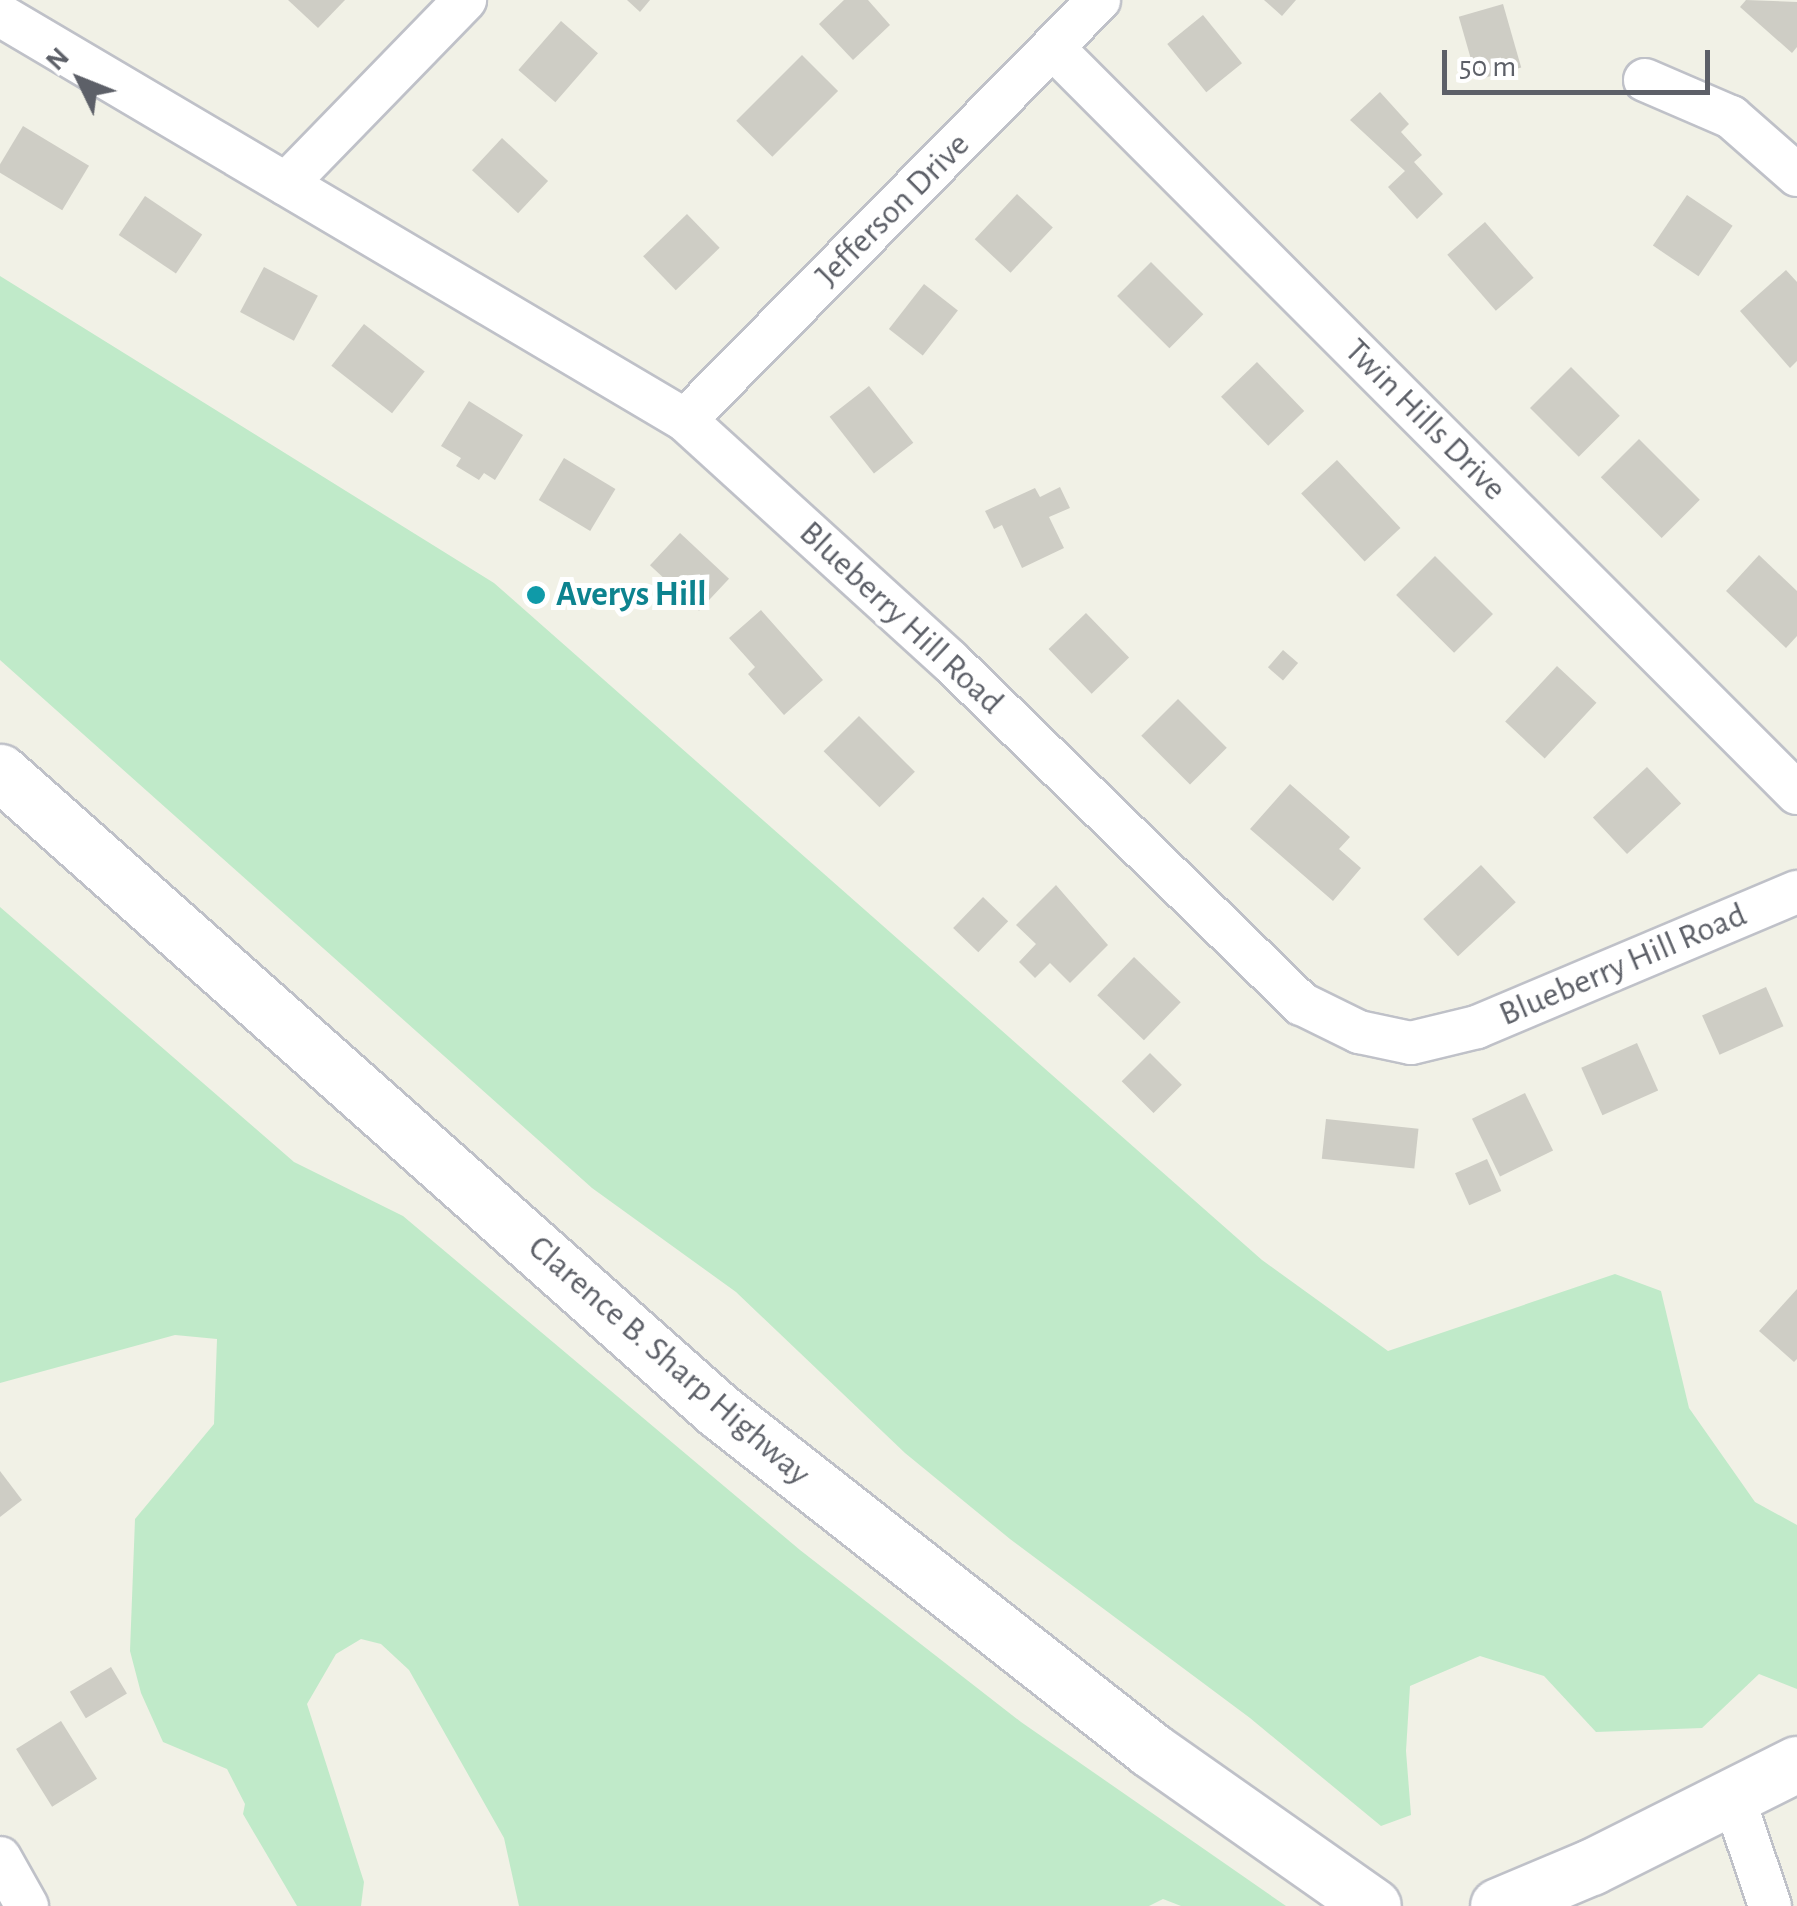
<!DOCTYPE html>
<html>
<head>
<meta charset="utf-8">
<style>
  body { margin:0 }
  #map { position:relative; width:1797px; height:1906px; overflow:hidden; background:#f1f1e6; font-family:"Alegreya Sans",sans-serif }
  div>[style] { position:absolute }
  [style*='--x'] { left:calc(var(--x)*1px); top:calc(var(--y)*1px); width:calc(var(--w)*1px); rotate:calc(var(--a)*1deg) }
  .green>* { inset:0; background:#c0eac9 }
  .building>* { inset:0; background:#cecdc5; transform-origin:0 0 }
  .roads { filter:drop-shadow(2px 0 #bfc1c8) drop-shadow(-2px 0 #bfc1c8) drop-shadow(0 2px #bfc1c8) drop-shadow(0 -2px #bfc1c8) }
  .street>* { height:42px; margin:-21px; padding:0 21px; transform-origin:21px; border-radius:21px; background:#fff }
  .secondary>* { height:55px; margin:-27.5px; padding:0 27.5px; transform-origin:27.5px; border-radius:27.5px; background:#fff }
  .dots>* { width:28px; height:28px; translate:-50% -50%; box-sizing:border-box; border:5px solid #fff; border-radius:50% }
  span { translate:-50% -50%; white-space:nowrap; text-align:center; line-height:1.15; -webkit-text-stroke:10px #fff; paint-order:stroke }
  .street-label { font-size:35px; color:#5d6068 }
  .culture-label { font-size:35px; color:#0d838f; font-weight:700 }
  .left { translate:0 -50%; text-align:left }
  .north { position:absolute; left:30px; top:30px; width:100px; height:100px; -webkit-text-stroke:8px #fff; paint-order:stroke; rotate:313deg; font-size:28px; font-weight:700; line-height:40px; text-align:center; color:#5d6068 }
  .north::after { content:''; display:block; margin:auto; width:35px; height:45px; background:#5d6068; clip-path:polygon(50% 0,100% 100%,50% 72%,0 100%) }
  .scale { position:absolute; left:1442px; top:50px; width:268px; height:45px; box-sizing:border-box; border:5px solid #5d6068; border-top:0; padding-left:12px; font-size:30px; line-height:35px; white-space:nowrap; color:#5d6068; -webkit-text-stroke:8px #fff; paint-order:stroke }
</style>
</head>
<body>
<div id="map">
  <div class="green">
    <div style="clip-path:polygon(0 276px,494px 583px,1262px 1260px,1388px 1351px,1615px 1274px,1661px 1291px,1689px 1408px,1755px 1502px,1797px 1525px,1797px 1689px,1759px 1674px,1702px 1728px,1596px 1732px,1544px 1676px,1480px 1656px,1410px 1686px,1406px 1751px,1411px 1815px,1381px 1826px,1250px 1718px,1010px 1539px,905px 1453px,736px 1292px,592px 1188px,0 660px)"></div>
    <div style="clip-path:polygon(0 907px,294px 1162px,403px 1216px,800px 1550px,1021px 1722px,1286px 1906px,1181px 1906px,1163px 1899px,1149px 1906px,519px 1906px,504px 1838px,409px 1670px,381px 1644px,361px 1639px,336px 1654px,307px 1704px,364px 1882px,361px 1906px,297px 1906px,243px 1814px,245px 1804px,227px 1769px,163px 1742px,141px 1693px,130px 1651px,135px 1519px,214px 1424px,217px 1339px,175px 1335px,0 1383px)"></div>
  </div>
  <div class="building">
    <div style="clip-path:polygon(288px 0,345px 0,318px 28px)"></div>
    <div style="clip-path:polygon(627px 0,650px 0,640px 12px)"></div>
    <div style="clip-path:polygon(844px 0,868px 0,890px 25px,853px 60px,819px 24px)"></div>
    <div style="clip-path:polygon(1264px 0,1296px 0,1282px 16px)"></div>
    <div style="clip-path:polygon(1746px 0,1797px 2px,1797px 47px,1792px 53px,1740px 7px)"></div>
    <div style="left:1503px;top:4px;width:66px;height:46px;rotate:74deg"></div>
    <div style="left:1203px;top:15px;width:62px;height:46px;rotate:51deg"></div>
    <div style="left:561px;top:21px;width:49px;height:65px;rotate:41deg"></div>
    <div style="left:802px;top:55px;width:51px;height:93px;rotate:45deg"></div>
    <div style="clip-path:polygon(1380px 92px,1409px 124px,1401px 132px,1422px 155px,1414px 162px,1443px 194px,1417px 219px,1388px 187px,1405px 171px,1350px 120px)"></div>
    <div style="left:23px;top:126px;width:77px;height:52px;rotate:31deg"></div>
    <div style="left:502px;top:138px;width:63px;height:44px;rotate:43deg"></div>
    <div style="left:1017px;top:194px;width:49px;height:62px;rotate:43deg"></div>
    <div style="left:1687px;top:195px;width:55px;height:61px;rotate:34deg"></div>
    <div style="left:145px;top:196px;width:69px;height:47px;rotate:34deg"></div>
    <div style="left:687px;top:214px;width:47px;height:61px;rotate:46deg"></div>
    <div style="left:1485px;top:222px;width:74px;height:50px;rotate:49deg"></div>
    <div style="left:1151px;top:262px;width:74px;height:48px;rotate:45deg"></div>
    <div style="left:264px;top:267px;width:61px;height:51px;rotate:28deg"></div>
    <div style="clip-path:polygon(1786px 270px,1797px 282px,1797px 361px,1790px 368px,1740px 311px)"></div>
    <div style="left:924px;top:284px;width:43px;height:57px;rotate:38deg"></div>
    <div style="left:364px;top:324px;width:77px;height:53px;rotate:38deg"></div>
    <div style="left:1257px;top:362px;width:68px;height:50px;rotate:46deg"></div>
    <div style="left:1571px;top:367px;width:69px;height:58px;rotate:45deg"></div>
    <div style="left:869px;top:386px;width:72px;height:50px;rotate:52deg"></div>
    <div style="clip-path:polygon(469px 401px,523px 435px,495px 480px,484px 473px,479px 480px,456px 466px,461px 458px,441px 446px)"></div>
    <div style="left:1639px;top:439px;width:86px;height:54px;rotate:45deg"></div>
    <div style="left:564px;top:458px;width:60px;height:49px;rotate:31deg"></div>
    <div style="left:1337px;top:460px;width:93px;height:49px;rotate:47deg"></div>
    <div style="clip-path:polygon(1060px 487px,1070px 508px,1049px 517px,1064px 548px,1022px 568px,1002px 525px,994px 529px,985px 511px,1035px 488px,1040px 497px)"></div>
    <div style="left:680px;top:533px;width:67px;height:44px;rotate:43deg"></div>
    <div style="clip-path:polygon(1759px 555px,1797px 591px,1797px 636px,1786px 648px,1726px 591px)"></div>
    <div style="left:1435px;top:556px;width:82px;height:55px;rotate:45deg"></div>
    <div style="clip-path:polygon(761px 610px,823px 680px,784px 715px,748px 674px,755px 667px,729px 638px)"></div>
    <div style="left:1086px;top:613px;width:62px;height:52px;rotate:46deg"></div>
    <div style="left:1283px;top:650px;width:20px;height:23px;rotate:41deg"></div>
    <div style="left:1557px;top:666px;width:54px;height:76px;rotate:43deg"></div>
    <div style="left:1178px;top:699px;width:69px;height:52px;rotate:45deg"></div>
    <div style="left:859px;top:716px;width:79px;height:50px;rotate:45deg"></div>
    <div style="left:1647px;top:767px;width:50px;height:74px;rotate:47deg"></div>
    <div style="clip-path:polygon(1290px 784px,1350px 837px,1339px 849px,1361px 868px,1333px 901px,1250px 829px)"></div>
    <div style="left:1481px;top:865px;width:51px;height:79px;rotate:47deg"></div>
    <div style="clip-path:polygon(1056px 885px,1108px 945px,1070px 983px,1050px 963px,1035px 978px,1019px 962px,1036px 944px,1016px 925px)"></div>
    <div style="left:983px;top:897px;width:35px;height:43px;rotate:44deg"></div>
    <div style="left:1134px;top:957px;width:65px;height:53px;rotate:44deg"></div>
    <div style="left:1766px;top:987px;width:43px;height:70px;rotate:66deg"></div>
    <div style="left:1637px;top:1043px;width:52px;height:61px;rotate:66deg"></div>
    <div style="left:1150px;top:1053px;width:45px;height:40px;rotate:45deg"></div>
    <div style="left:1525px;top:1093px;width:64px;height:59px;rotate:64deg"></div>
    <div style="left:1326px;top:1119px;width:93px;height:40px;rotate:6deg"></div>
    <div style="left:1487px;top:1159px;width:35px;height:35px;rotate:66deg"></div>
    <div style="clip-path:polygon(1797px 1289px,1797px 1359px,1794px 1362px,1759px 1331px)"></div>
    <div style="clip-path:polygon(0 1471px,22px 1500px,0 1517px)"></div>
    <div style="left:111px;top:1667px;width:31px;height:48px;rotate:59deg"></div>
    <div style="left:61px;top:1721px;width:68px;height:53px;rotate:58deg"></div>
  </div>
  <div class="roads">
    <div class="street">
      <div style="--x:0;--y:15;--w:796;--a:30.59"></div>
      <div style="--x:685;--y:420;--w:357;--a:42.3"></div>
      <div style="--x:949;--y:660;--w:493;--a:44.3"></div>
      <div style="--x:1302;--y:1004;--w:64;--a:26.2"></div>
      <div style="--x:1359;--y:1032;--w:53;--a:11.9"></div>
      <div style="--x:1411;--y:1043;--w:68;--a:-13.6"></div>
      <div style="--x:1477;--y:1027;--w:347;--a:-22.9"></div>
      <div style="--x:1053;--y:48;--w:1053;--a:45.04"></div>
      <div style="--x:1645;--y:80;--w:94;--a:23.3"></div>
      <div style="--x:1731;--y:117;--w:88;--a:41.3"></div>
      <div style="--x:286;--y:184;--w:257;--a:-45.8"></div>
      <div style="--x:685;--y:420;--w:590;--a:-45.41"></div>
      <div style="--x:1734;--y:1799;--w:113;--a:71.4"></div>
      <div style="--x:0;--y:1858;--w:55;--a:60.6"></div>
    </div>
    <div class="secondary">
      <div style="--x:0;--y:772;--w:962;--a:41.63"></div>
      <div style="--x:719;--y:1411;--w:549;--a:38.12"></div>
      <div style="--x:1151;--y:1750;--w:271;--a:35.1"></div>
      <div style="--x:1498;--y:1906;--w:101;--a:-22.8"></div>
      <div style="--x:1591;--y:1867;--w:230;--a:-26.6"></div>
    </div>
  </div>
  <div class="dots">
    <div style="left:536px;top:595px;background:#0f9aa8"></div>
  </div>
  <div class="street-label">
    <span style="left:893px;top:210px;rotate:-45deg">Jefferson Drive</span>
    <span style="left:1425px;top:420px;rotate:45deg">Twin Hills Drive</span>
    <span style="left:901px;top:618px;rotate:43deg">Blueberry Hill Road</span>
    <span style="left:1623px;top:965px;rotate:-23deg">Blueberry Hill Road</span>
    <span style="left:669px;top:1361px;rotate:41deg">Clarence B. Sharp Highway</span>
  </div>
  <div class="culture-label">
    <span class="left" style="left:556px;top:595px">Averys Hill</span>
  </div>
  <div class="north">N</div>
  <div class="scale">50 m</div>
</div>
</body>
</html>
